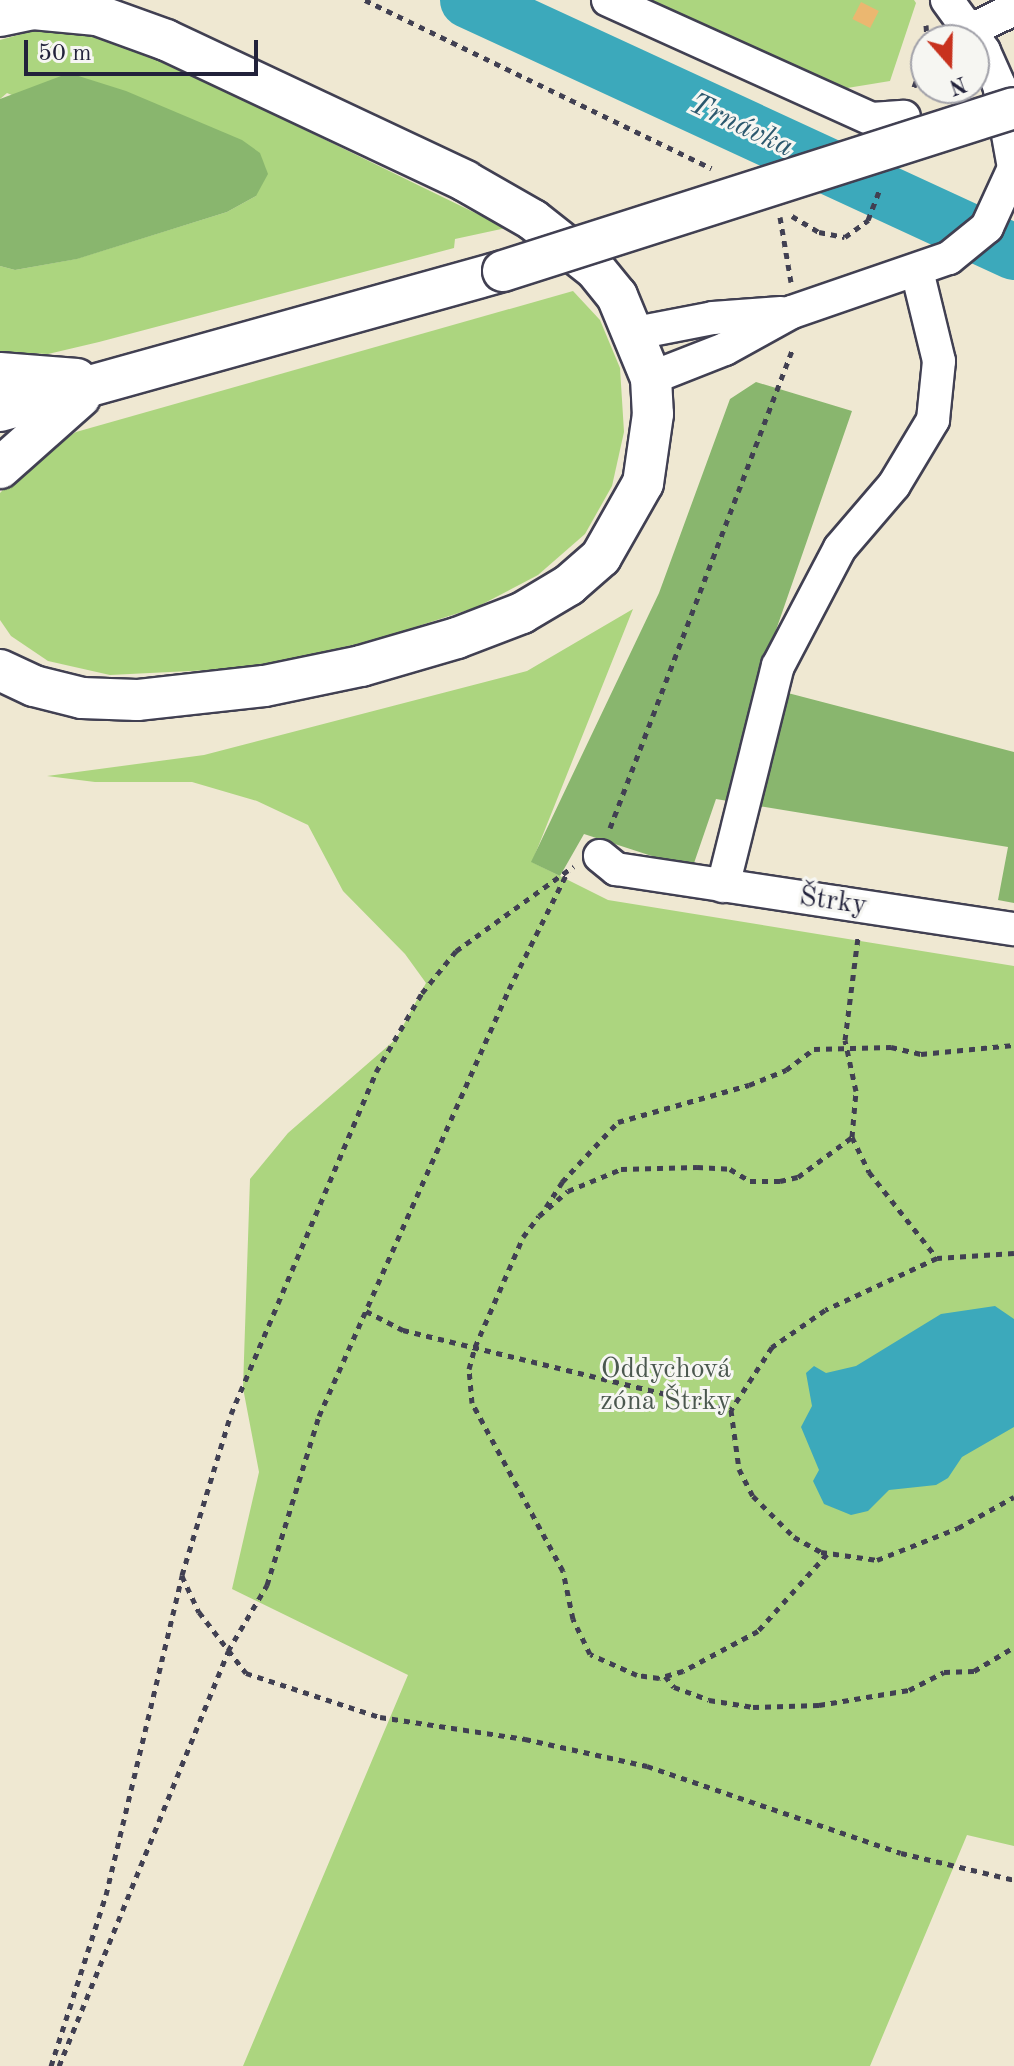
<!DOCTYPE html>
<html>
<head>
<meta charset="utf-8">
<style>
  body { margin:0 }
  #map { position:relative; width:1014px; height:2066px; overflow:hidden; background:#efe8d2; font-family:"Old Standard TT",serif }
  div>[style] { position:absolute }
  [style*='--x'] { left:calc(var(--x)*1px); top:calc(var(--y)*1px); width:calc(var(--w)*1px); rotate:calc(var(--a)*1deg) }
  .green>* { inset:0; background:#acd57f }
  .forest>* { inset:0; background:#89b66e }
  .water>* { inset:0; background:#3ca9bb }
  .river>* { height:56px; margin:-28px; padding:0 28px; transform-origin:28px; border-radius:28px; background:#3ca9bb }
  .building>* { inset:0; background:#ebb770; transform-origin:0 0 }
  .path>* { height:5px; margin-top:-2.5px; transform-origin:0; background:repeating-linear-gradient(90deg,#414052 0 6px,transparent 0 12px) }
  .roads { filter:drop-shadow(2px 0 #414052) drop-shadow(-2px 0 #414052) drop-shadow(0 2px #414052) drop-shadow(0 -2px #414052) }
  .minor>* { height:32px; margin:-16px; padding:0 16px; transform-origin:16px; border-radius:16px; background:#fff }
  .major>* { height:40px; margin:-20px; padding:0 20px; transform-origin:20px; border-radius:20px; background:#fff }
  .bridges { filter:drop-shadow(2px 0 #414052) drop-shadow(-2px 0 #414052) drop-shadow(0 2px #414052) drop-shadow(0 -2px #414052) }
  .major-bridge>* { height:40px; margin:-20px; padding:0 20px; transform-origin:20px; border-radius:20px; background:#fff }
  span { translate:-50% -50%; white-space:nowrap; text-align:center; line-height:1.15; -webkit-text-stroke:6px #f6f6f2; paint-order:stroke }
  .street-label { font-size:28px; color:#22223b }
  .park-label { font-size:28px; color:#4b584f }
  .water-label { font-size:30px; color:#2c586e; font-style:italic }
  .north { position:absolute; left:910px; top:24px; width:80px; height:80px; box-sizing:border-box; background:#f6f6f2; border:2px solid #a1a1a9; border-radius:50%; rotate:160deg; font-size:22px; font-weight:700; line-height:32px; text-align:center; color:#22223b }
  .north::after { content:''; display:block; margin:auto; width:28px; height:36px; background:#c8321e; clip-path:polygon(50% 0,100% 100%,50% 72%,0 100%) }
  .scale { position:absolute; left:24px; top:40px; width:234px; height:36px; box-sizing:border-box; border:4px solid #22223b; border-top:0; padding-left:10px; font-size:24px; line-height:28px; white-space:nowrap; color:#22223b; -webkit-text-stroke:6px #f6f6f2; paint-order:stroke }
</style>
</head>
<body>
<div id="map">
  <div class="green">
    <div style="clip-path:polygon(633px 0,914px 0,916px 3px,890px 81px,835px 90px)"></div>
    <div style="clip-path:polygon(47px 27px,121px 40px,506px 228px,455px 239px,454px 248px,99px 342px,48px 354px,0 352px,0 266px,15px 270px,76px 259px,227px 212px,256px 196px,7px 93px,0 99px,0 40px)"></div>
    <div style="clip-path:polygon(573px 291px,600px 320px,620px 368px,624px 432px,612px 486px,585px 534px,538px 575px,477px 607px,375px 640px,250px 668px,110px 675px,48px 661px,11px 636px,0 620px,0 493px,34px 458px,76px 432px)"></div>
    <div style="clip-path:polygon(633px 609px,532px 862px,608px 900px,1014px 966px,1014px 1846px,967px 1835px,870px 2066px,243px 2066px,408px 1675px,232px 1589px,259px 1472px,243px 1388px,250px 1179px,288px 1133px,396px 1039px,426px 983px,405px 954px,343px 891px,308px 825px,257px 801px,192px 782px,95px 782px,47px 776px,204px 755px,527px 671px)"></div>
  </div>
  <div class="forest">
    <div style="clip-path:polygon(69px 73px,126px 91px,242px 140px,260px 153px,268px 174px,256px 196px,227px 212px,77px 259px,15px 270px,0 266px,0 99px)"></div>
    <div style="clip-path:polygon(756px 382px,852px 411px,757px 685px,1014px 752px,1014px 903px,998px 900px,1008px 847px,716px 799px,692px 869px,584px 834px,560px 876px,531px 862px,659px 593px,730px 399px)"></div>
  </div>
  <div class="water">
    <div style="clip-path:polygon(995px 1306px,1014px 1319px,1014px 1427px,962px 1457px,948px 1478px,936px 1485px,889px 1490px,868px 1511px,851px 1515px,824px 1504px,813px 1481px,819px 1470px,801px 1427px,812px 1406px,806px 1373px,814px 1366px,826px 1373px,856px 1366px,941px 1314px)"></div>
  </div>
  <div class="river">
    <div style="--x:468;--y:0;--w:601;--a:24.78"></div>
  </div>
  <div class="building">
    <div style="left:861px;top:2px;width:20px;height:19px;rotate:27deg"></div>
  </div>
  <div class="path">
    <div style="--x:365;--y:0;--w:385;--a:25.9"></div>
    <div style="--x:926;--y:25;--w:15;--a:86"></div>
    <div style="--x:914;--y:87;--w:35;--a:-70"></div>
    <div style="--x:792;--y:216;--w:31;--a:31"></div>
    <div style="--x:819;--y:232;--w:26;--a:11"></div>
    <div style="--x:845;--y:237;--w:29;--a:-36"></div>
    <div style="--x:868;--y:220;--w:34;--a:-69"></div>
    <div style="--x:780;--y:217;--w:66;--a:80.4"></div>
    <div style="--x:610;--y:828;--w:514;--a:-69.13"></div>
    <div style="--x:852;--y:1137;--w:46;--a:-85"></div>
    <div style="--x:856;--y:1091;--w:52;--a:-102.2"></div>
    <div style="--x:845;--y:1040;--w:104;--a:-82.8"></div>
    <div style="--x:546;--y:1207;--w:30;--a:-57"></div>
    <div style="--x:562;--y:1182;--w:82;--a:-47"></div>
    <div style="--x:618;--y:1122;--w:136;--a:-15.8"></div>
    <div style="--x:749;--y:1085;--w:40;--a:-22"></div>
    <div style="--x:786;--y:1070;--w:35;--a:-37"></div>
    <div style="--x:814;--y:1049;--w:77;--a:-1.5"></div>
    <div style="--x:891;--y:1047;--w:31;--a:13"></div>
    <div style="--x:921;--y:1054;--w:93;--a:-5.5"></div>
    <div style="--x:1014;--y:1253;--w:77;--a:176.3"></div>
    <div style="--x:937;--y:1258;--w:123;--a:155.1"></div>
    <div style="--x:825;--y:1310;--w:65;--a:145.1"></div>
    <div style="--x:772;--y:1347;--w:75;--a:123.1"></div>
    <div style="--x:731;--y:1410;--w:60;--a:82.3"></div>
    <div style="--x:739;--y:1469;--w:30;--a:63"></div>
    <div style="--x:753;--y:1496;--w:58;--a:45"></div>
    <div style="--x:794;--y:1537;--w:31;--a:29"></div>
    <div style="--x:821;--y:1552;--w:57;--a:8.1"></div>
    <div style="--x:877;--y:1560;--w:87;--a:-21.6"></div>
    <div style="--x:958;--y:1528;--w:64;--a:-29"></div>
    <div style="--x:366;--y:1311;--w:42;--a:27.2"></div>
    <div style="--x:403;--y:1330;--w:338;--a:13.7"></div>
    <div style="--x:827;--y:1554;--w:103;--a:131.9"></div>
    <div style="--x:758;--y:1631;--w:85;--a:151.9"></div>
    <div style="--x:683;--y:1671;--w:25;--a:164"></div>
    <div style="--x:659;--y:1678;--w:22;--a:-172"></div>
    <div style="--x:637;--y:1675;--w:51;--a:-155.9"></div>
    <div style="--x:590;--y:1654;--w:39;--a:-116"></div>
    <div style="--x:573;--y:1619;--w:49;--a:-101.8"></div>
    <div style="--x:563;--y:1571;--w:191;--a:-118.4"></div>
    <div style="--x:472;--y:1403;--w:34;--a:-95"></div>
    <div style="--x:469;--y:1369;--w:23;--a:-75"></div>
    <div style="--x:475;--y:1347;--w:120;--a:-66.4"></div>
    <div style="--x:523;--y:1237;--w:26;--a:-53"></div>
    <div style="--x:539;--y:1216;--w:38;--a:-41"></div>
    <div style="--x:568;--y:1191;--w:57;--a:-22.5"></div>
    <div style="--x:621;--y:1169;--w:76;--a:-1.5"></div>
    <div style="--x:697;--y:1167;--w:33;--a:3"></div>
    <div style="--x:730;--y:1169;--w:23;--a:31"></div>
    <div style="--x:750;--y:1181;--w:30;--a:0"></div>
    <div style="--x:780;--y:1181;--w:18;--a:-13"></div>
    <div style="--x:798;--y:1177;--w:67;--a:-36.5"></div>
    <div style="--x:852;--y:1137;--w:39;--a:64"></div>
    <div style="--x:869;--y:1172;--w:110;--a:51.7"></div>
    <div style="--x:182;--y:1576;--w:40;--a:65"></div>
    <div style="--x:199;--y:1612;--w:77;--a:52.4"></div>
    <div style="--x:246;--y:1673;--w:141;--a:18.2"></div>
    <div style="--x:380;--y:1717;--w:147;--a:8.6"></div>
    <div style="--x:525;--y:1739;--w:125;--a:12.5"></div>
    <div style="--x:647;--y:1766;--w:268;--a:18.9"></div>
    <div style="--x:901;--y:1853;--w:116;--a:13.4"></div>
    <div style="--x:665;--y:1676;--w:14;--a:51"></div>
    <div style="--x:674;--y:1687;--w:37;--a:20"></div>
    <div style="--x:709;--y:1700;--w:45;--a:9"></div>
    <div style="--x:753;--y:1707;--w:66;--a:-1.7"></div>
    <div style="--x:819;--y:1705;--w:91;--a:-9.5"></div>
    <div style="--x:909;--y:1690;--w:39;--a:-27"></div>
    <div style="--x:944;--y:1672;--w:30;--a:-2"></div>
    <div style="--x:974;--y:1671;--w:47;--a:-31"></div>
    <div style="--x:51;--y:2066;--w:180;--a:-72.2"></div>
    <div style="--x:106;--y:1895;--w:329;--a:-76.6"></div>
    <div style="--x:182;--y:1575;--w:168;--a:-73.1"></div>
    <div style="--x:231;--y:1414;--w:371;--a:-67"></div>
    <div style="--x:376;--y:1072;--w:91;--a:-59.8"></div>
    <div style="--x:422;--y:993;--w:54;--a:-51"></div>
    <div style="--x:456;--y:951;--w:145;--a:-35.8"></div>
    <div style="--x:59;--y:2066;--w:448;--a:-67.8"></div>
    <div style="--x:228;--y:1651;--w:77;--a:-59.4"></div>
    <div style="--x:267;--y:1585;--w:177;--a:-72.9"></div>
    <div style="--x:319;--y:1416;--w:467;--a:-66"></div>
    <div style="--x:509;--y:989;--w:132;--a:-63.4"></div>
  </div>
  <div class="roads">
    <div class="minor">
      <div style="--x:608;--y:0;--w:290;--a:24.3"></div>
      <div style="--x:872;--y:119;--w:32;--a:-4"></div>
      <div style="--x:971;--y:30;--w:48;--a:-26"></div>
      <div style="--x:636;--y:333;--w:78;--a:-11"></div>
      <div style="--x:713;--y:318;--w:68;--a:-4.2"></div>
      <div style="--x:651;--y:378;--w:79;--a:-21.4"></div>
      <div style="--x:725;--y:349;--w:77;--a:-28.9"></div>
      <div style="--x:792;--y:312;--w:166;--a:-19"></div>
      <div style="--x:949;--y:258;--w:49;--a:-39.2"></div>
      <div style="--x:987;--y:227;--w:65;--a:-65.4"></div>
      <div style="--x:1014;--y:168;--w:84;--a:-100.2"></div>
      <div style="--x:999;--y:85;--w:37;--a:-114"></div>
      <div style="--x:984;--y:51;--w:63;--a:-126"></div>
      <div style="--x:600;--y:856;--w:21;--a:39"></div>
      <div style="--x:616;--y:869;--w:402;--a:8.6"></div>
      <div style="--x:723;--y:886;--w:227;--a:-76"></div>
      <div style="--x:778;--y:666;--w:133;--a:-62.3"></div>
      <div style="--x:840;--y:548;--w:83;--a:-49.4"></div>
      <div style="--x:894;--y:485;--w:76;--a:-59"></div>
      <div style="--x:933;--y:420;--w:59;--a:-84.2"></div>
      <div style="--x:939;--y:361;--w:93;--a:-103.7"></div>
    </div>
    <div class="major">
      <div style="--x:0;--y:16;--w:34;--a:-12"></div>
      <div style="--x:33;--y:9;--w:64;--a:5.4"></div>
      <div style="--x:97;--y:15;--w:73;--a:19.9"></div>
      <div style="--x:166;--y:40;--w:331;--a:25.2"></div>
      <div style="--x:465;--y:181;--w:78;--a:29.8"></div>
      <div style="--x:533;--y:220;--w:79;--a:38.3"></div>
      <div style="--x:595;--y:269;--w:35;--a:51"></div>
      <div style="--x:617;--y:296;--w:89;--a:67.5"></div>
      <div style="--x:651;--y:378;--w:36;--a:87"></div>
      <div style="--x:653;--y:414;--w:70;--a:98.2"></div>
      <div style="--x:643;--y:483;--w:85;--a:119.6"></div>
      <div style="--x:601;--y:557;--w:43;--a:138.8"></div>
      <div style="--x:569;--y:585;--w:55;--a:149.2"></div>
      <div style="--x:522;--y:613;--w:70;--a:159"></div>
      <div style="--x:457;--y:638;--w:100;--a:163.7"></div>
      <div style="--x:361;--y:666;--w:99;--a:168.3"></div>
      <div style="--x:264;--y:686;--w:128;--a:173.7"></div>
      <div style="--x:137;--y:700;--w:55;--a:-177.9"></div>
      <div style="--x:82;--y:698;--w:49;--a:-166"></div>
      <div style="--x:34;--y:686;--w:38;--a:-155"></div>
      <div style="--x:0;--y:373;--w:77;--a:4.5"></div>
      <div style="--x:0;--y:411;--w:522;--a:-15.55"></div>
      <div style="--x:0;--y:468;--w:107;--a:-41.6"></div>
    </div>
  </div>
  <div class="bridges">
    <div class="major-bridge">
      <div style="--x:503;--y:271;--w:536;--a:-17.69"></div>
    </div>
  </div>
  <div class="street-label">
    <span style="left:833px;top:902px;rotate:8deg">Štrky</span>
  </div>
  <div class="park-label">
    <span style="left:666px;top:1386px">Oddychová<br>zóna Štrky</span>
  </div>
  <div class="water-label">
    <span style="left:741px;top:126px;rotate:25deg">Trnávka</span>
  </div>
  <div class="north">N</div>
  <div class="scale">50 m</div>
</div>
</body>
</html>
